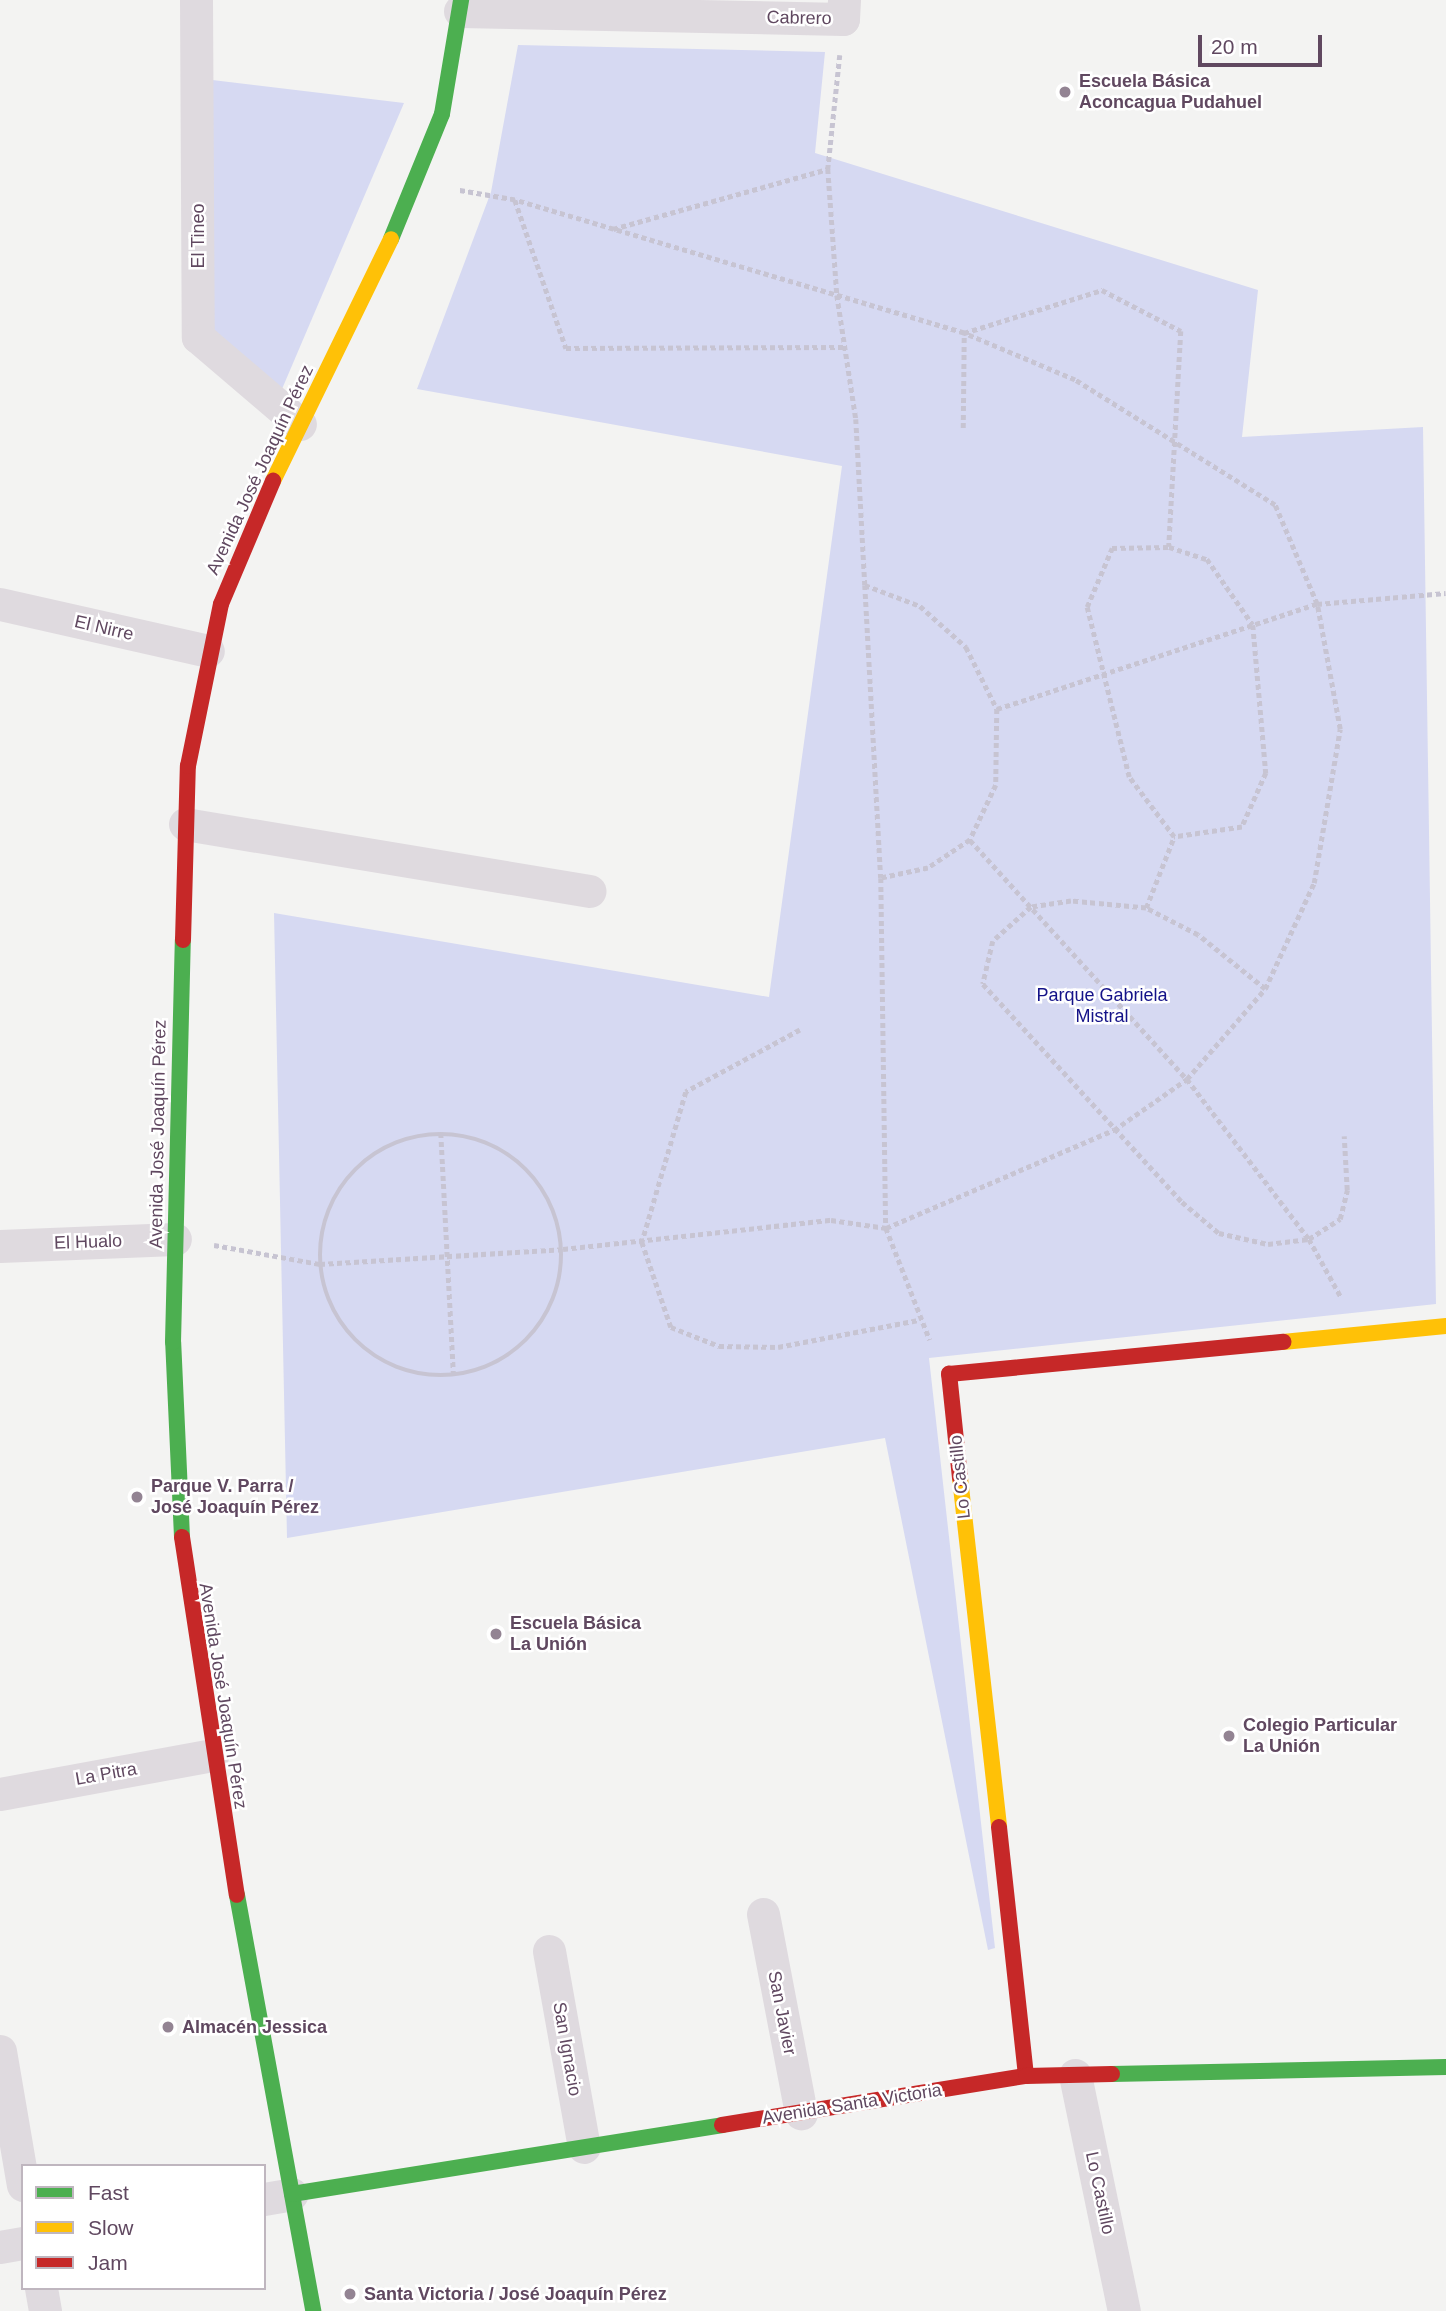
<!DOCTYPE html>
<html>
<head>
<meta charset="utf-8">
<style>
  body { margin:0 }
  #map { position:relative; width:1446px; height:2311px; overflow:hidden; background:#f3f3f2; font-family:Helvetica,sans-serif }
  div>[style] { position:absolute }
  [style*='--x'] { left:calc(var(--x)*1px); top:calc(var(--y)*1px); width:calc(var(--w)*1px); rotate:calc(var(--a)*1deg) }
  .green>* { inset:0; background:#d6d9f2 }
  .path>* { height:4.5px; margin-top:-2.25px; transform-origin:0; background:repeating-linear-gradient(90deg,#c7c4d2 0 5px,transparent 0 8.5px) }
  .path>.ring { margin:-2.25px; padding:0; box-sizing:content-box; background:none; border:4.5px solid #c7c4d2; border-radius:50% }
  .street>* { height:33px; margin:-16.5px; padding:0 16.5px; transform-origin:16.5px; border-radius:16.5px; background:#dfdadf }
  .fast>* { height:16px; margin:-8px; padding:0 8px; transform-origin:8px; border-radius:8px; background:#4caf50 }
  .slow>* { height:16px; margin:-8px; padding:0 8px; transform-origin:8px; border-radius:8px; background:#ffc107 }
  .jam>* { height:16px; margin:-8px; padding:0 8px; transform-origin:8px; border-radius:8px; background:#c62828 }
  .dots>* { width:19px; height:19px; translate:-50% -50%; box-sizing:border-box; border:4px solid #fff; border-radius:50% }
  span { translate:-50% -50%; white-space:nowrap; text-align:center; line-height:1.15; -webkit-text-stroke:5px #fff; paint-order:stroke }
  .street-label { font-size:18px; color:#604860 }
  .poi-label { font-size:18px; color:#604860; font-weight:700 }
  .left { translate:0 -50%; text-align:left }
  .park-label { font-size:18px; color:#141288 }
  .legend { position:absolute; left:21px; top:2164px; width:245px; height:126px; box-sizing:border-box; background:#fff; border:2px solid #bfb6bf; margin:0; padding:9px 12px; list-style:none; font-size:21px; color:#604860 }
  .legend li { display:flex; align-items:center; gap:14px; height:35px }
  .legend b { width:35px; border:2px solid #bfb6bf }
  .scale { position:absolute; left:1198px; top:35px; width:124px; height:32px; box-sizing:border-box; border:4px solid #604860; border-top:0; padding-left:9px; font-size:21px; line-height:24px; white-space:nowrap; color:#604860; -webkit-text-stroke:5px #fff; paint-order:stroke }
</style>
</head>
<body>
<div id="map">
  <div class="green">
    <div style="clip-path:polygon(518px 45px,825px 52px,815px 153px,1258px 290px,1242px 437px,1423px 427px,1436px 1304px,929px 1358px,995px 1948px,988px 1950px,885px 1438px,287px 1538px,274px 913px,769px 997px,842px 466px,417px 389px,491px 192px)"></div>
    <div style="clip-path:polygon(204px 79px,404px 103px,279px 396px,203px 330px)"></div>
  </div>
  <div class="path">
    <div style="--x:840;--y:55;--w:115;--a:96"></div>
    <div style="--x:828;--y:169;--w:126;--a:85.9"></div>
    <div style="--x:837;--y:295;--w:125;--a:81.3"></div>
    <div style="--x:856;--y:419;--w:166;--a:86.9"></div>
    <div style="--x:865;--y:585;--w:293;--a:86.9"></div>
    <div style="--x:881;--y:878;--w:350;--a:89.2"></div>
    <div style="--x:886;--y:1228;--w:120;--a:68.6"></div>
    <div style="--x:515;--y:200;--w:157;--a:71"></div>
    <div style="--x:566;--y:348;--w:281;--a:-0.2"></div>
    <div style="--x:613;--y:229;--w:223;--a:-15.6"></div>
    <div style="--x:963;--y:428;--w:95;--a:-89.4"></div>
    <div style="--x:964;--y:333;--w:145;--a:-17.3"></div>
    <div style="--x:1102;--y:290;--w:89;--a:27.4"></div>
    <div style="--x:1181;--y:331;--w:216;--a:93.2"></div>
    <div style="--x:865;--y:585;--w:59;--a:20.9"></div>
    <div style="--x:920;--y:606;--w:62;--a:41.7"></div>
    <div style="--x:966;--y:647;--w:69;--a:63.4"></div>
    <div style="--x:997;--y:709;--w:76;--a:90.8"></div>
    <div style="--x:996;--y:785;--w:61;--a:115.3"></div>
    <div style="--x:970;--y:840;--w:50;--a:146.3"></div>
    <div style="--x:928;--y:868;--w:48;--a:168"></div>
    <div style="--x:997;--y:709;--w:337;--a:-18.2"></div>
    <div style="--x:1317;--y:604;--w:129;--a:-4.9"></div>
    <div style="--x:970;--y:840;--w:323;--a:47.8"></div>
    <div style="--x:1187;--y:1079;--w:201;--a:52.7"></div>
    <div style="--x:1309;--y:1239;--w:66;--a:61.1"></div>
    <div style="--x:1146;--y:908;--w:76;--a:-68.5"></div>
    <div style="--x:1174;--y:837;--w:75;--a:-126.9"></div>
    <div style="--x:1129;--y:777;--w:175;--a:-103.9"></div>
    <div style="--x:1087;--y:607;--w:64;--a:-67"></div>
    <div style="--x:1112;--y:548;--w:57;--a:-1"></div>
    <div style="--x:1169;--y:547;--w:40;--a:18"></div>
    <div style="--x:1207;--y:559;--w:80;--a:55.1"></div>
    <div style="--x:1253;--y:625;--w:149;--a:85"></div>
    <div style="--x:1266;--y:773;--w:59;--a:114"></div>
    <div style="--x:1242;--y:827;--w:69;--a:171.6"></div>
    <div style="--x:1265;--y:989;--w:86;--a:-141.1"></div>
    <div style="--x:1198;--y:935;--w:59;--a:-152.6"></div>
    <div style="--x:1146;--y:908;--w:75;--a:-174.7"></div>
    <div style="--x:1071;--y:901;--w:40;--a:171.5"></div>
    <div style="--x:1031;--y:907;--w:51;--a:138.2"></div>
    <div style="--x:993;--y:941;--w:44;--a:103.1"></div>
    <div style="--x:983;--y:984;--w:295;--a:47.6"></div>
    <div style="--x:1182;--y:1202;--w:48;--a:40"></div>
    <div style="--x:1219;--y:1233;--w:50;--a:12.7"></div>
    <div style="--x:1268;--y:1244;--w:41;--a:-7"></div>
    <div style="--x:1309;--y:1239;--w:37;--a:-33"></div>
    <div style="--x:1340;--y:1219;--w:30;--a:-76"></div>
    <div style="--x:1347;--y:1190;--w:54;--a:-93.2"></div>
    <div style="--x:800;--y:1030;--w:130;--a:151.5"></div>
    <div style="--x:686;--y:1092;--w:156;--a:106.3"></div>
    <div style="--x:642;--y:1242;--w:90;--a:71.2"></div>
    <div style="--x:671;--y:1327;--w:52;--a:21.6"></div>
    <div style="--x:719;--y:1346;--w:59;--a:1"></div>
    <div style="--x:778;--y:1347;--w:143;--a:-10.9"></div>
    <div style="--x:441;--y:1133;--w:244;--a:87"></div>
    <div class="ring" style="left:320px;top:1134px;width:237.5px;height:237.5px"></div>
    <div style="--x:214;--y:1245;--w:108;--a:10.2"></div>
    <div style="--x:320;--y:1264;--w:243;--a:-3.5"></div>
    <div style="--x:563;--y:1249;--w:270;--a:-6.2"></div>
    <div style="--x:831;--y:1220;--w:56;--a:8.3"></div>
    <div style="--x:886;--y:1228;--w:248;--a:-23.3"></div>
    <div style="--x:1114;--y:1130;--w:89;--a:-34.9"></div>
    <div style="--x:1187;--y:1079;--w:119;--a:-49.1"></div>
    <div style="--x:1265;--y:989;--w:117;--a:-65.2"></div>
    <div style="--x:1314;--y:883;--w:156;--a:-80.4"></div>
    <div style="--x:1340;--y:729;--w:127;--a:-100.4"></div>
    <div style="--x:1317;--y:604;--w:108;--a:-113"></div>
    <div style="--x:1275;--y:505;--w:236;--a:-148"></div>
    <div style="--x:1075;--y:380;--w:121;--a:-157.1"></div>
    <div style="--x:964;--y:333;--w:468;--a:-163.5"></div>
    <div style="--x:515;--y:200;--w:59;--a:-170.2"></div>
  </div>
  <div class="street">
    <div style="--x:196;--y:0;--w:337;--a:89.7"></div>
    <div style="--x:198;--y:337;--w:134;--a:40.5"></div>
    <div style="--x:460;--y:11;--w:383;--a:1.2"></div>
    <div style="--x:843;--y:19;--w:19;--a:-87"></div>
    <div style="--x:0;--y:604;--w:213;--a:12.7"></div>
    <div style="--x:185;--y:824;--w:410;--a:9.4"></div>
    <div style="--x:0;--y:1246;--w:175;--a:-2.3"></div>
    <div style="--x:0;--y:1794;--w:216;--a:-10.4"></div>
    <div style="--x:763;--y:1914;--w:203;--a:79.2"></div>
    <div style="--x:549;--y:1951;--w:199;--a:79.9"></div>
    <div style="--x:0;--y:2051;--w:136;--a:80.3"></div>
    <div style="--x:1075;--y:2075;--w:241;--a:78.3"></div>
    <div style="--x:264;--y:2199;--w:28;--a:-10"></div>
    <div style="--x:0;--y:2247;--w:23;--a:-10"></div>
    <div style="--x:41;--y:2288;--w:23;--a:80"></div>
  </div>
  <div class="fast">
    <div style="--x:391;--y:239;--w:135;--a:-67.8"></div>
    <div style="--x:442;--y:114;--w:116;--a:-80.5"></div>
    <div style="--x:182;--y:1537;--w:195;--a:-92.6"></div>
    <div style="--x:173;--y:1342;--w:402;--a:-88.6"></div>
    <div style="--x:237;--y:1895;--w:423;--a:79.6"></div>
    <div style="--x:1112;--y:2074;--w:334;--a:-1.2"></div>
    <div style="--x:292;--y:2194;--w:436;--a:-9.1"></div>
  </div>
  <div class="slow">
    <div style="--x:273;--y:481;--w:269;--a:-64"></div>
    <div style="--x:1283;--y:1342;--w:164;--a:-5.6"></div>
    <div style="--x:960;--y:1478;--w:351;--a:83.6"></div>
  </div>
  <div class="jam">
    <div style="--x:183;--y:940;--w:174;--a:-88.4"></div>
    <div style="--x:188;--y:766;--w:165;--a:-78.5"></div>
    <div style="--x:221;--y:604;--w:134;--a:-67.1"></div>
    <div style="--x:960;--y:1478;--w:105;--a:-96"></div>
    <div style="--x:949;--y:1374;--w:336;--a:-5.5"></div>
    <div style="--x:182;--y:1537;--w:362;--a:81.3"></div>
    <div style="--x:999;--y:1827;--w:250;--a:83.8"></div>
    <div style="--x:722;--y:2125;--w:308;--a:-9.2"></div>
    <div style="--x:1026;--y:2076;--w:86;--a:-1.3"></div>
  </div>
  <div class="dots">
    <div style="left:1065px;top:92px;background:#938493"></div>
    <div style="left:137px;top:1497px;background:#938493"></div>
    <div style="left:496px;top:1634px;background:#938493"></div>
    <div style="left:1229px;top:1736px;background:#938493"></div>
    <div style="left:168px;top:2027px;background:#938493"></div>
    <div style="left:350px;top:2294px;background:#938493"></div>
  </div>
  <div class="street-label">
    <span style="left:799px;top:18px;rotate:1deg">Cabrero</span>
    <span style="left:198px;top:236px;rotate:-90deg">El Tineo</span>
    <span style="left:260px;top:470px;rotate:-65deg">Avenida José Joaquín Pérez</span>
    <span style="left:104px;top:628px;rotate:13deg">El Nirre</span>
    <span style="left:158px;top:1134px;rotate:-89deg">Avenida José Joaquín Pérez</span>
    <span style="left:88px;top:1242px;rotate:-2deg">El Hualo</span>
    <span style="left:960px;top:1477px;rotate:-96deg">Lo Castillo</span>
    <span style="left:223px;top:1696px;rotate:81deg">Avenida José Joaquín Pérez</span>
    <span style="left:106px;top:1774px;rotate:-10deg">La Pitra</span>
    <span style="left:782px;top:2013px;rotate:79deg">San Javier</span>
    <span style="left:567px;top:2049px;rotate:80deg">San Ignacio</span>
    <span style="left:852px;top:2104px;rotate:-9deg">Avenida Santa Victoria</span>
    <span style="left:1100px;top:2193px;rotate:78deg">Lo Castillo</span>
  </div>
  <div class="poi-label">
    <span class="left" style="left:1079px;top:92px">Escuela Básica<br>Aconcagua Pudahuel</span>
    <span class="left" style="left:151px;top:1497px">Parque V. Parra /<br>José Joaquín Pérez</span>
    <span class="left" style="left:510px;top:1634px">Escuela Básica<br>La Unión</span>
    <span class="left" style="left:1243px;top:1736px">Colegio Particular<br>La Unión</span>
    <span class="left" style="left:182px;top:2027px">Almacén Jessica</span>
    <span class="left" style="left:364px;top:2294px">Santa Victoria / José Joaquín Pérez</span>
  </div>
  <div class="park-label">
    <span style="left:1102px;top:1006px">Parque Gabriela<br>Mistral</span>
  </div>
  <ul class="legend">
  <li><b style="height:9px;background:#4caf50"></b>Fast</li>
  <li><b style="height:9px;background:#ffc107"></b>Slow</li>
  <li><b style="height:9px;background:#c62828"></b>Jam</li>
  </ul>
  <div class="scale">20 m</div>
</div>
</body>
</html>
